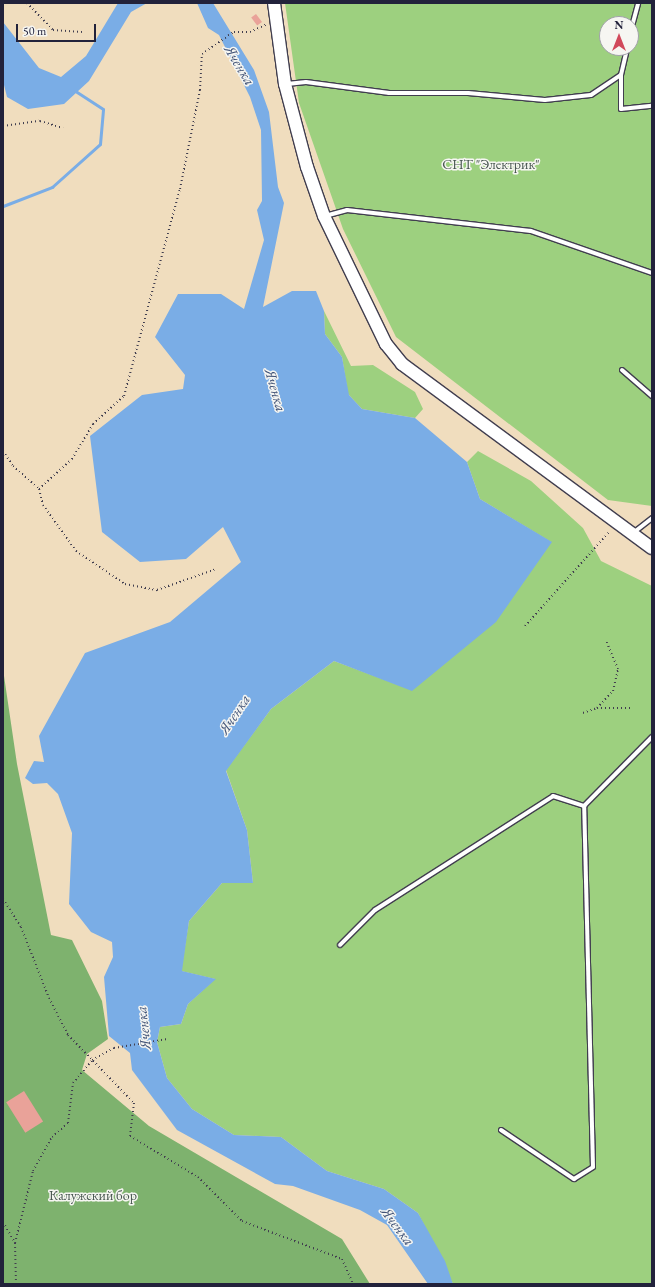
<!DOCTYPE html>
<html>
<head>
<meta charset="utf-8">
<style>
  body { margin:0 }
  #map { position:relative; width:655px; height:1287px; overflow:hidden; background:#f0ddbe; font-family:"EB Garamond",serif }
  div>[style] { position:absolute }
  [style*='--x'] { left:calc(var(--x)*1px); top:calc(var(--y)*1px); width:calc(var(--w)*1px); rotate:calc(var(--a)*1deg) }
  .green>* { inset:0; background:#9dd07f }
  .forest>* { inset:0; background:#7eb26e }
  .water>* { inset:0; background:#7aade6 }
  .stream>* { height:3px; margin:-1.5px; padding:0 1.5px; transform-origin:1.5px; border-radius:1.5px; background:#7aade6 }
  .building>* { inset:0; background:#e9a299; transform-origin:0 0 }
  .path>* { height:2px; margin-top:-1px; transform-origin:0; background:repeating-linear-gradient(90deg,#413e4f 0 1px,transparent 0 4px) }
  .roads { filter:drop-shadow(1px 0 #413e4f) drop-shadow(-1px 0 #413e4f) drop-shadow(0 1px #413e4f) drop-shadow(0 -1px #413e4f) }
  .lane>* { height:4px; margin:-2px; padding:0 2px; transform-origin:2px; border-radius:2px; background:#fff }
  .secondary>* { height:12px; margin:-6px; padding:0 6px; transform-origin:6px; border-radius:6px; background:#fff }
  span { translate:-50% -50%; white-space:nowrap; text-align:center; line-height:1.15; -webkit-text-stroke:3px #f6f6f2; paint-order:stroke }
  .park-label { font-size:14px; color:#47564f }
  .water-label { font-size:15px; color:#415377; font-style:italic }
  .frame { position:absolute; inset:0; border:4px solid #22223b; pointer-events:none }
  .north { position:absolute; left:599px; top:16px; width:40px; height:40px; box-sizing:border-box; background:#f6f6f2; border:1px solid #a1a1a9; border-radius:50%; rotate:0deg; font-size:11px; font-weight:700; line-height:16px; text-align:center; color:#22223b }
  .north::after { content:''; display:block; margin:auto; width:14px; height:18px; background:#d1495b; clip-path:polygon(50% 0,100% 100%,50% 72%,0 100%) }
  .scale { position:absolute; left:16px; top:24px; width:80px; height:18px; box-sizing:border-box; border:2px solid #22223b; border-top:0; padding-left:5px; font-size:12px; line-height:14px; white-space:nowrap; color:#22223b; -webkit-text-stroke:3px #f6f6f2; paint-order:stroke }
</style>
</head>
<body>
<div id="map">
  <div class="green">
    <div style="clip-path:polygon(evenodd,285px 3px,652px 3px,652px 506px,608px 500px,396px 337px,343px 229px,299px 103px,285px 3px,607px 24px,631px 24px,631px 48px,607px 48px,607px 24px)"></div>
    <div style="clip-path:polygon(324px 311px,351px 366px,373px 365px,415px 392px,423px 409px,415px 418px,362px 409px,348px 394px,342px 357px,325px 334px)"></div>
    <div style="clip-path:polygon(478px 451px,531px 481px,583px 528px,601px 561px,652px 586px,652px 1284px,453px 1284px,418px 1213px,384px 1189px,327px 1171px,281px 1137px,234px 1135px,192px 1109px,167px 1078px,157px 1042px,160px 1027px,181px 1024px,188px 1004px,215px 979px,181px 971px,189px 921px,222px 883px,253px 883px,247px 830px,226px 770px,271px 709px,334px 661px,412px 690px,551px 542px,480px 499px,467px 462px)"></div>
  </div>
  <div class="forest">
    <div style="clip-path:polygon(3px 669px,17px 764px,51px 935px,72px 940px,102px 1001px,108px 1039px,87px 1054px,82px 1070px,149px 1126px,342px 1239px,370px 1284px,3px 1284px)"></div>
  </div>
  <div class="water">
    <div style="clip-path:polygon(118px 3px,147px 3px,131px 12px,89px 81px,64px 104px,28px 109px,7px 97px,3px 81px,3px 22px,39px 68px,61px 77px,86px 56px)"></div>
    <div style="clip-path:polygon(197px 3px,213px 3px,254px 70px,269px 112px,278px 187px,284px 203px,263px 307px,292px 291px,316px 291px,324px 311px,325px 334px,342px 357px,349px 395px,362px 409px,415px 418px,467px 462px,480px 499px,552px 542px,496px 622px,412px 691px,334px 661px,271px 709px,226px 771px,247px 830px,253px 883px,222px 883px,189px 921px,182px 971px,216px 979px,188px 1004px,181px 1024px,160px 1027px,157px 1042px,167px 1078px,192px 1109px,234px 1135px,281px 1137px,327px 1171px,384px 1189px,418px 1213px,445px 1261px,453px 1284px,428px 1284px,387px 1225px,360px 1210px,293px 1186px,275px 1184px,177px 1130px,132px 1070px,130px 1053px,109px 1036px,104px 977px,113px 957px,112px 942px,91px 932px,69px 904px,72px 833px,58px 794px,47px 783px,33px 784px,25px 778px,34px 761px,44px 762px,39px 736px,85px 653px,170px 622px,241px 562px,223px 527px,186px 559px,140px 562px,102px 532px,90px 436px,142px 395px,183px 389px,185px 375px,155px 337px,178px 294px,221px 294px,244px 309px,264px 240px,257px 210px,262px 201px,261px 130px,250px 97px,219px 35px,208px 28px)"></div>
  </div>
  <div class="stream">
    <div style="--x:3;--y:206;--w:53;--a:-21.2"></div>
    <div style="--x:52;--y:187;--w:64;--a:-41.9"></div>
    <div style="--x:100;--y:144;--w:35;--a:-85"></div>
    <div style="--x:103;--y:109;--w:33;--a:-147"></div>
  </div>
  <div class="building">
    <div style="left:256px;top:14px;width:10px;height:6px;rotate:53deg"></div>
    <div style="left:24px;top:1091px;width:36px;height:21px;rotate:58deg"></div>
  </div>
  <div class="path">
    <div style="--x:27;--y:3;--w:37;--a:46"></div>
    <div style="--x:53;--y:30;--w:29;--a:4"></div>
    <div style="--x:3;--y:126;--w:37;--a:-8"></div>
    <div style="--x:40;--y:121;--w:24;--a:17"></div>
    <div style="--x:3;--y:451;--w:18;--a:56"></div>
    <div style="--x:13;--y:466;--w:35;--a:41"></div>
    <div style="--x:39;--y:489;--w:16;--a:76"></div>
    <div style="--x:43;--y:505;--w:57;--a:54.3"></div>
    <div style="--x:76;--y:551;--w:59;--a:34"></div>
    <div style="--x:125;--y:584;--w:33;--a:11"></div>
    <div style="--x:157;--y:590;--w:63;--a:-19.6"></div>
    <div style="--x:39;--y:489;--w:45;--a:-42.3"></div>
    <div style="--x:72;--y:459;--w:41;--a:-59"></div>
    <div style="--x:93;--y:424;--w:42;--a:-42.1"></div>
    <div style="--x:124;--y:396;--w:214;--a:-74.9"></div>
    <div style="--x:180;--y:189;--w:101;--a:-78.6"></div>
    <div style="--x:200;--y:90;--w:36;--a:-87"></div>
    <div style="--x:202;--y:54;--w:39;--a:-35"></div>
    <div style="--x:234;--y:32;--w:16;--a:0"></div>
    <div style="--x:250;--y:32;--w:19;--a:-25"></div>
    <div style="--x:3;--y:608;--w:1;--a:90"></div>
    <div style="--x:525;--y:626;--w:127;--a:-48.2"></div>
    <div style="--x:597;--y:708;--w:23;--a:-47"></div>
    <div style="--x:613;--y:691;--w:23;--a:-77"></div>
    <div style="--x:618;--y:669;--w:30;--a:-113"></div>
    <div style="--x:583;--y:713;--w:15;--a:-20"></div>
    <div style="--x:597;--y:708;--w:33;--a:0"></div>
    <div style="--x:3;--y:899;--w:33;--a:57"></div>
    <div style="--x:21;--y:927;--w:76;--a:68.5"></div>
    <div style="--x:49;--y:998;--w:42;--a:62.8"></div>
    <div style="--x:68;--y:1035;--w:95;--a:45.9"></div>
    <div style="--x:134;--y:1103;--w:33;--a:97"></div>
    <div style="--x:130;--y:1136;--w:79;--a:31.1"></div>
    <div style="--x:198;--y:1177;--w:62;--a:45"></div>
    <div style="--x:242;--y:1221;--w:107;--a:20.8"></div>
    <div style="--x:342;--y:1259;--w:27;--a:66"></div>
    <div style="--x:3;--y:1222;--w:24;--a:60"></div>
    <div style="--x:15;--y:1243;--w:41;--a:88.6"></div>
    <div style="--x:15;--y:1243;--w:74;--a:-76"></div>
    <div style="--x:33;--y:1171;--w:39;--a:-61"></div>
    <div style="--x:52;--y:1137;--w:21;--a:-41"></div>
    <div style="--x:68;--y:1123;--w:40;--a:-82.9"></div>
    <div style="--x:73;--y:1083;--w:30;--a:-50"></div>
    <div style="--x:92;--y:1060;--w:25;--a:-29"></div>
    <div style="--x:114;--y:1048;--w:54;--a:-9.6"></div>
  </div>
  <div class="roads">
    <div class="lane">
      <div style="--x:631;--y:30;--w:28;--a:-75"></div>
      <div style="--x:621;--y:75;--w:34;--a:90"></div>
      <div style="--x:621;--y:109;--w:31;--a:-6"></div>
      <div style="--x:287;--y:84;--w:19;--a:-6"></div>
      <div style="--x:306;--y:82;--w:84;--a:7.5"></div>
      <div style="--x:389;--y:93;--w:79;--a:0"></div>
      <div style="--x:468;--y:93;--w:77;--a:5.2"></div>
      <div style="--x:545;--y:100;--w:46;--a:-6.2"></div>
      <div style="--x:591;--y:95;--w:36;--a:-34"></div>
      <div style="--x:621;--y:75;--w:28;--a:-77"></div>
      <div style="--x:325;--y:216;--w:23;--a:-15"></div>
      <div style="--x:347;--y:210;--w:185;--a:6.5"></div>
      <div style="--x:531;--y:231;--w:128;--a:19.1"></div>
      <div style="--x:622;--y:370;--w:40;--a:41"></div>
      <div style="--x:633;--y:533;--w:24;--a:-38"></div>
      <div style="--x:340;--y:945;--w:49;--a:-45"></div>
      <div style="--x:375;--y:910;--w:211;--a:-32.6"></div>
      <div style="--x:553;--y:796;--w:33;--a:18"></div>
      <div style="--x:584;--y:806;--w:97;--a:-45.4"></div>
      <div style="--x:501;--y:1130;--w:88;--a:33.9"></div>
      <div style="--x:574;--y:1179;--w:22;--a:-32"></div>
      <div style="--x:593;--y:1167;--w:361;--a:-91.4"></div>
    </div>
    <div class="secondary">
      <div style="--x:274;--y:3;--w:82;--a:82.3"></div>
      <div style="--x:285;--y:84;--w:86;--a:75.2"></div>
      <div style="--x:307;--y:167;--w:52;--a:70.9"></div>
      <div style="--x:324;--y:216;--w:142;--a:64.2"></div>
      <div style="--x:386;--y:344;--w:26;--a:51"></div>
      <div style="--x:402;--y:364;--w:310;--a:36.4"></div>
    </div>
  </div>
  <div class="park-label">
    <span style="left:491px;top:164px">СНТ "Электрик"</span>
    <span style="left:93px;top:1195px">Калужский бор</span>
  </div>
  <div class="water-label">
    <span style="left:240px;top:65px;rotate:59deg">Яченка</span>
    <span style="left:276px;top:390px;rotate:74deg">Яченка</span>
    <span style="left:234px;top:714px;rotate:-56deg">Яченка</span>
    <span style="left:143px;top:1028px;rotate:-96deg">Яченка</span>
    <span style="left:398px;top:1226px;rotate:53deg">Яченка</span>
  </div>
  <div class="frame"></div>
  <div class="north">N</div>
  <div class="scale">50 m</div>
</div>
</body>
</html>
